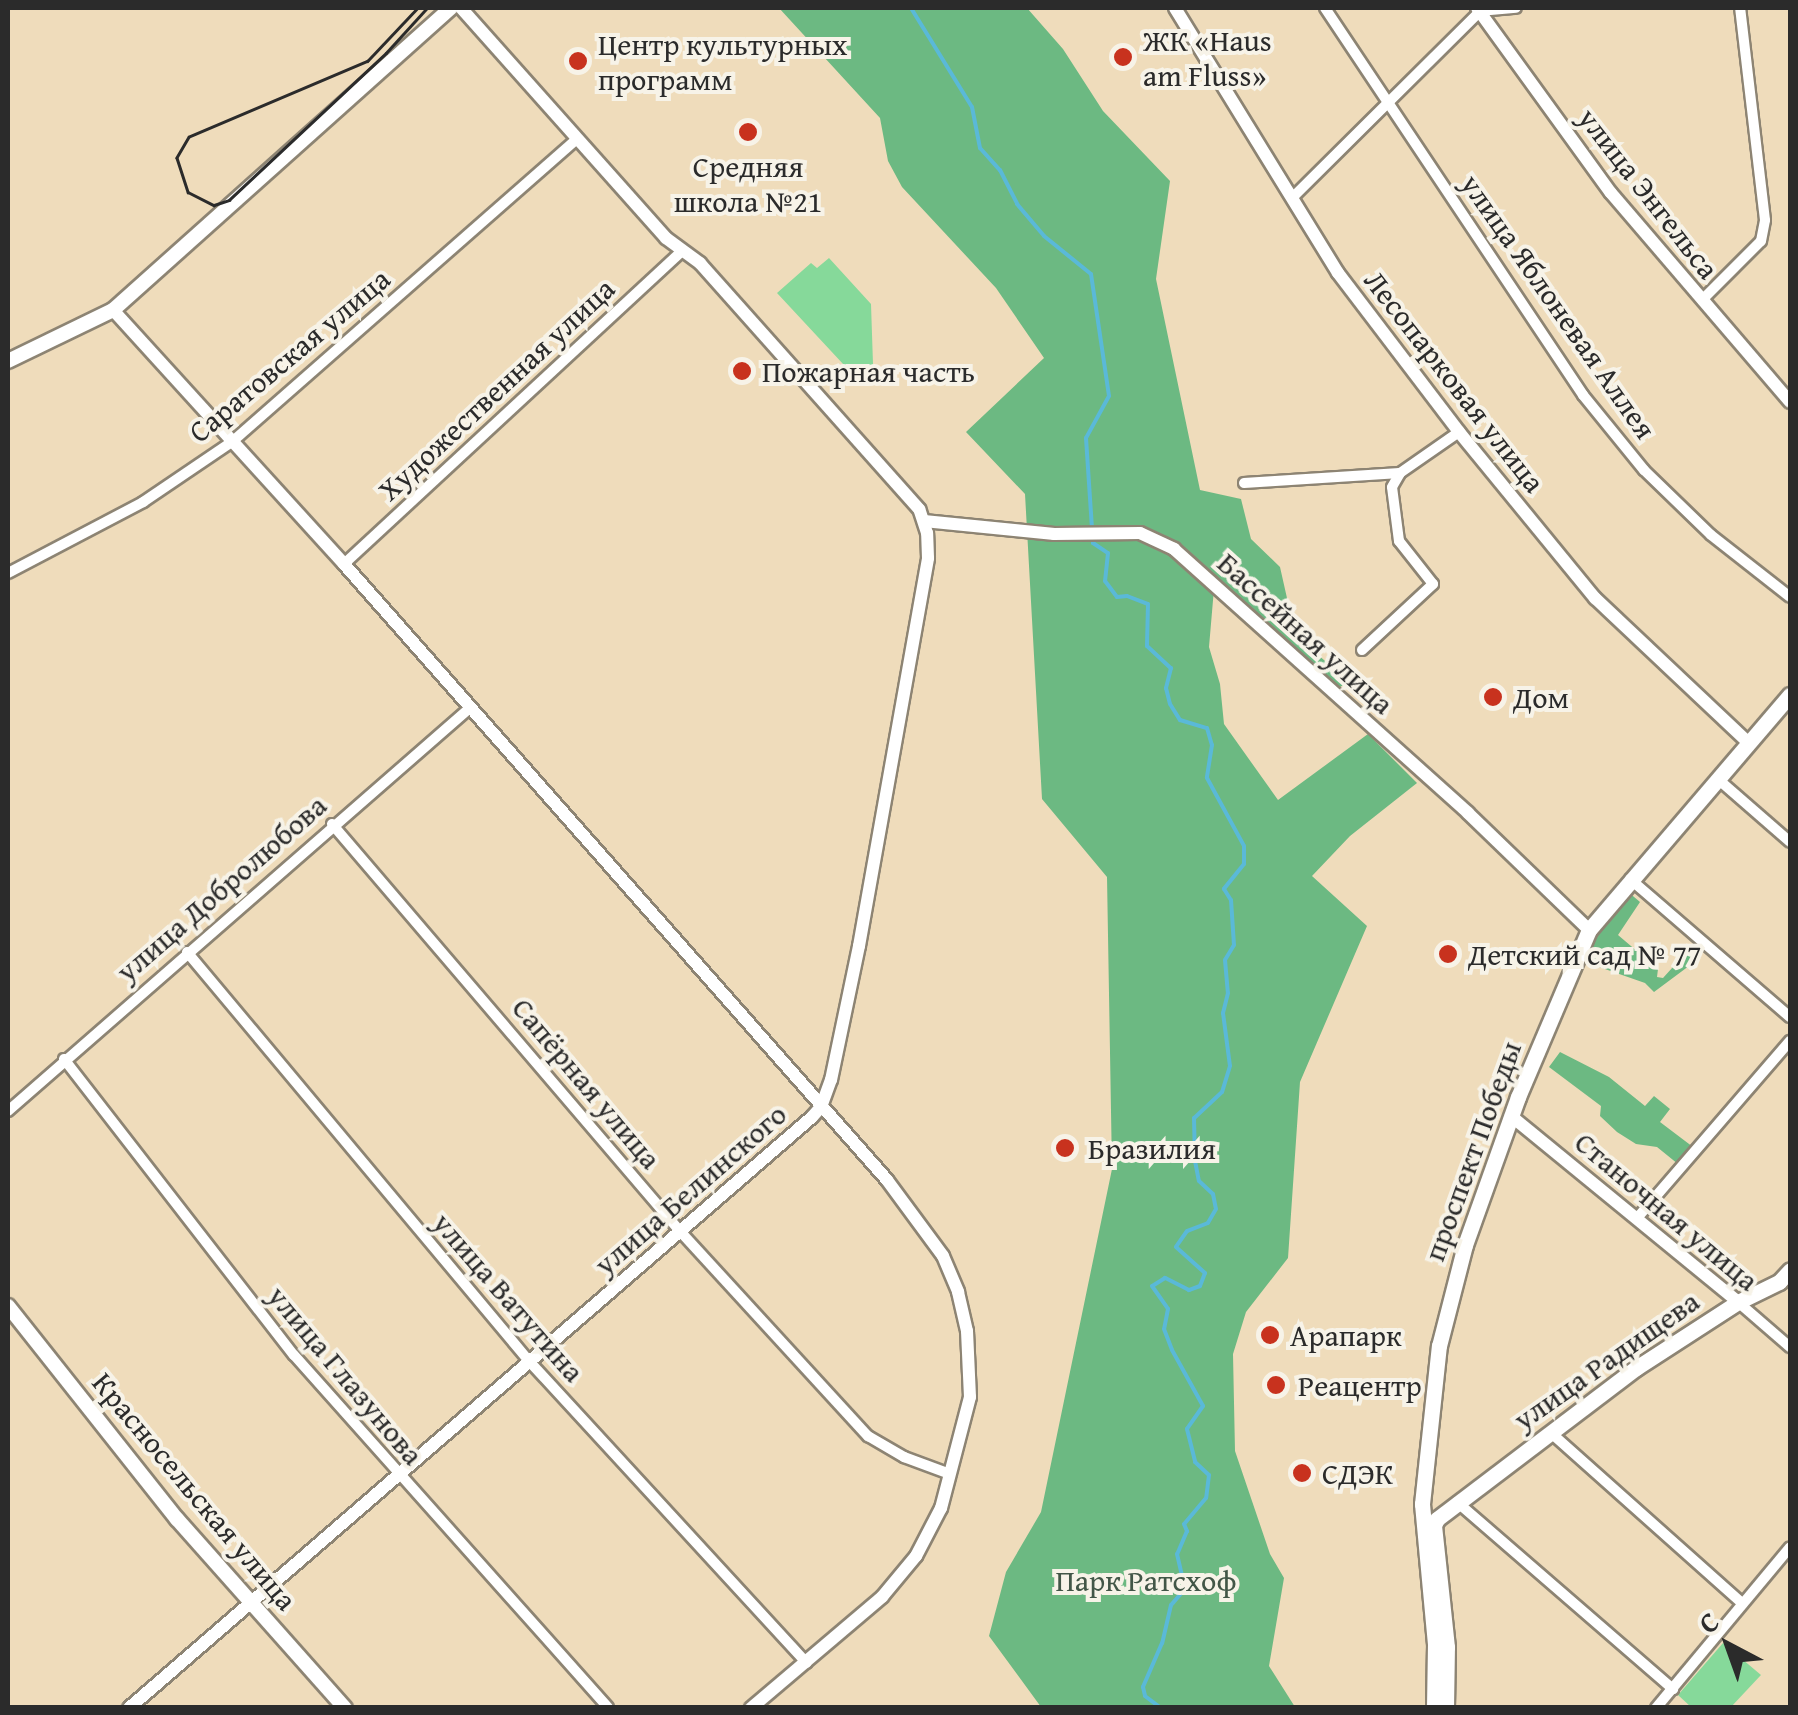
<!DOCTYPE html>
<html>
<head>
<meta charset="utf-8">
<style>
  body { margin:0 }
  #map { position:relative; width:1798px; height:1715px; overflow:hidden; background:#efdcbb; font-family:"Gentium Book Plus",serif }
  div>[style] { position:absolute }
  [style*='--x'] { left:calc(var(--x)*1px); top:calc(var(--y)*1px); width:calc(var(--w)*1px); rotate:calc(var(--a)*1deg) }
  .green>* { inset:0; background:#86d99a }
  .forest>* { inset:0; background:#6cb982 }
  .stream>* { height:4px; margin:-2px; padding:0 2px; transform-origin:2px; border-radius:2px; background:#5ab9d8 }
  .roads { filter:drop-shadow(2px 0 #8d8473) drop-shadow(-2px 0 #8d8473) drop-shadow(0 2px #8d8473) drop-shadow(0 -2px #8d8473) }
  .minor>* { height:10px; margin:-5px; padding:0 5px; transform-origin:5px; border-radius:5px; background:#fff }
  .tertiary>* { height:12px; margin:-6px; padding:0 6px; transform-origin:6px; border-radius:6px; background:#fff }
  .secondary>* { height:14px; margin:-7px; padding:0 7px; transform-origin:7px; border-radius:7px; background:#fff }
  .primary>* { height:15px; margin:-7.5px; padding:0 7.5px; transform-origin:7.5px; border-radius:7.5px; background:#fff }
  .tram>* { height:2.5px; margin:-1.25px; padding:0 1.25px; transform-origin:1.25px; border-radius:1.25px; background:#2b2b2b }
  .dots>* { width:28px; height:28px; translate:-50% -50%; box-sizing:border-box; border:5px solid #f7f3e8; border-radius:50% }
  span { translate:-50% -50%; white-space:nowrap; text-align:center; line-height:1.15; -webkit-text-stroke:8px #f7f3e8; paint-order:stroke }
  .poi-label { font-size:30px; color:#2b2b2b }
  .left { translate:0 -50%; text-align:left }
  .street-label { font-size:30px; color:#2b2b2b }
  .park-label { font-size:30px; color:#425647 }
  .frame { position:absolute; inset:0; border:10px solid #2b2b2b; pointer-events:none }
  .north { position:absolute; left:1678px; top:1595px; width:100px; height:100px; -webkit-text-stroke:8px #f7f3e8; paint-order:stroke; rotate:319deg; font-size:28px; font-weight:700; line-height:40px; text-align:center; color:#2b2b2b }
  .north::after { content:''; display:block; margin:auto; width:35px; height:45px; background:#2b2b2b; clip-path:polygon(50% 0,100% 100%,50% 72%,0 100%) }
</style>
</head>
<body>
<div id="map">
  <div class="green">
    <div style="clip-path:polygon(829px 258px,871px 304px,873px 364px,857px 379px,777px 293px,811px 263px,817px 268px)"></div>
    <div style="clip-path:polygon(1723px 1643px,1761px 1675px,1731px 1707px,1691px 1707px,1678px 1695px)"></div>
  </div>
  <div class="forest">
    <div style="clip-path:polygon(779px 8px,1027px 8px,1063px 49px,1103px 111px,1170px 181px,1156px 279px,1200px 490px,1241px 499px,1251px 539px,1280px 567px,1289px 607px,1284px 625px,1349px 682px,1338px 688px,1215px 577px,1209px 647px,1220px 684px,1224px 724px,1278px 800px,1368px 734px,1417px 783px,1350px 836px,1312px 876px,1367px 926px,1300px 1082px,1288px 1258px,1246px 1312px,1233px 1354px,1235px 1451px,1270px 1554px,1284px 1578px,1269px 1666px,1295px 1707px,1041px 1707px,989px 1636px,1006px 1572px,1041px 1512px,1112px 1169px,1107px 877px,1042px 799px,1025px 494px,966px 432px,1044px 358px,996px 288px,902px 187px,888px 161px,880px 118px)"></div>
    <div style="clip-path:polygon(1627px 891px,1640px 902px,1618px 935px,1658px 969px,1657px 977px,1663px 978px,1691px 947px,1701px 957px,1654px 992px,1645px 983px,1582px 961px,1596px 930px)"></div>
    <div style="clip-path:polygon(1560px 1052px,1609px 1077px,1645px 1106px,1654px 1096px,1670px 1109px,1660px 1122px,1693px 1147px,1678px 1164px,1657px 1147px,1636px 1144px,1617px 1132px,1600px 1116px,1601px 1106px,1549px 1067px)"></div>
  </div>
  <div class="stream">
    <div style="--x:911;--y:8;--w:116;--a:58.4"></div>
    <div style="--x:972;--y:107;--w:42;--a:79"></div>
    <div style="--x:980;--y:148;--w:30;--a:48"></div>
    <div style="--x:1000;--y:170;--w:38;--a:63"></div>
    <div style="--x:1017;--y:204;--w:42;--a:49.8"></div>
    <div style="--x:1044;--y:236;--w:60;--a:39"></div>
    <div style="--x:1091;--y:274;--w:123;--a:81.6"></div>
    <div style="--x:1109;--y:396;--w:48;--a:118.7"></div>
    <div style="--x:1086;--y:438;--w:90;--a:86.2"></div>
    <div style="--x:1093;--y:537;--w:6;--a:90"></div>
    <div style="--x:1093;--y:543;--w:18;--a:34"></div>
    <div style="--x:1108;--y:553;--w:28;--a:96"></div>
    <div style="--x:1105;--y:581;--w:20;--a:53"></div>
    <div style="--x:1117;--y:597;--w:10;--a:-6"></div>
    <div style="--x:1127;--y:596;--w:22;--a:21"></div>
    <div style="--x:1148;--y:604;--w:42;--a:91.4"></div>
    <div style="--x:1147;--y:646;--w:33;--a:43"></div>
    <div style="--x:1171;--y:668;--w:21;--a:104"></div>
    <div style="--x:1166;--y:688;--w:16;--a:76"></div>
    <div style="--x:1170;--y:704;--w:19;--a:58"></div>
    <div style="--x:1180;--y:720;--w:28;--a:17"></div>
    <div style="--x:1207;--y:728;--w:18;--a:74"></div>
    <div style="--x:1212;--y:745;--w:33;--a:99"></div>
    <div style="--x:1207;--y:778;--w:77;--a:61.4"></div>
    <div style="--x:1244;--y:846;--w:18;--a:90"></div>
    <div style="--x:1244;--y:864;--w:32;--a:129"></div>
    <div style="--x:1224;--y:889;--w:13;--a:58"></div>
    <div style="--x:1231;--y:900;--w:45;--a:86.2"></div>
    <div style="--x:1234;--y:945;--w:17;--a:121"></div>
    <div style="--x:1225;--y:960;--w:33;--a:85"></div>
    <div style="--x:1228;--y:993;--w:21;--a:104"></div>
    <div style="--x:1223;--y:1013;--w:53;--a:82.5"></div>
    <div style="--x:1230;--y:1066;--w:27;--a:107"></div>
    <div style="--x:1222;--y:1092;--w:38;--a:137"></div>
    <div style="--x:1194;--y:1118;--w:43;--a:88.7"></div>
    <div style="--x:1195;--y:1161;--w:20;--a:79"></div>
    <div style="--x:1199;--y:1181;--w:19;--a:43"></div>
    <div style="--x:1213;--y:1194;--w:15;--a:79"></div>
    <div style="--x:1216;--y:1209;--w:16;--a:120"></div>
    <div style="--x:1208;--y:1223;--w:22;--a:159"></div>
    <div style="--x:1187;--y:1231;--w:19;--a:125"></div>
    <div style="--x:1176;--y:1247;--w:39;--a:42"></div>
    <div style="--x:1205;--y:1273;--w:14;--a:111"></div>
    <div style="--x:1200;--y:1286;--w:12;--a:160"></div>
    <div style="--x:1189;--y:1290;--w:27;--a:-153"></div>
    <div style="--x:1165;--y:1278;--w:15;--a:148"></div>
    <div style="--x:1152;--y:1286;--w:28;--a:55"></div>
    <div style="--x:1168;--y:1309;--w:20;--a:101"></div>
    <div style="--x:1164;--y:1329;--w:22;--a:69"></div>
    <div style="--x:1172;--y:1350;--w:64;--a:61"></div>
    <div style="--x:1203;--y:1406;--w:28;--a:125"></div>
    <div style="--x:1187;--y:1429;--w:34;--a:76"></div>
    <div style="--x:1195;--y:1462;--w:19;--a:43"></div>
    <div style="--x:1209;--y:1475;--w:23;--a:97"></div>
    <div style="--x:1206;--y:1498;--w:34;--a:130"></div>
    <div style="--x:1184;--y:1524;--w:8;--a:67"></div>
    <div style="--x:1187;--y:1531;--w:25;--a:113"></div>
    <div style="--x:1177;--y:1554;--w:36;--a:77"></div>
    <div style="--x:1185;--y:1589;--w:21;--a:131"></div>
    <div style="--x:1171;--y:1605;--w:39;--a:103"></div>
    <div style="--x:1162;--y:1643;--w:48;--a:113.4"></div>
    <div style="--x:1143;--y:1687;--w:9;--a:77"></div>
    <div style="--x:1145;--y:1696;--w:20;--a:37"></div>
  </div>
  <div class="roads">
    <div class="minor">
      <div style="--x:1325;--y:8;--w:465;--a:56.3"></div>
      <div style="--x:1583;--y:395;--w:97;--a:50.9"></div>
      <div style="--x:1644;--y:470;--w:93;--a:44.1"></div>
      <div style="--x:1711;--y:535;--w:100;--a:38.1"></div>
      <div style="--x:1479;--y:11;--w:37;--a:-5"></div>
      <div style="--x:1292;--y:198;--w:269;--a:-44.8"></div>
      <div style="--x:1702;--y:300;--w:83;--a:-45"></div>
      <div style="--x:1761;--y:241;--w:21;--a:-79"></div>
      <div style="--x:1765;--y:220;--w:213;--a:-96.7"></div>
      <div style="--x:1244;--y:483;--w:156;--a:-3.7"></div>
      <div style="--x:1400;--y:473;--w:72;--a:-34.8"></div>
      <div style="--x:344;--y:564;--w:459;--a:-42.8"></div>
      <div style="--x:8;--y:573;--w:153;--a:-27.7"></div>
      <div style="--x:143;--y:502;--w:109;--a:-34.1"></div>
      <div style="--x:233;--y:441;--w:458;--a:-41.3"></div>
      <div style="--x:1362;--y:650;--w:97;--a:-42.9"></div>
      <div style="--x:1433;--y:584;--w:55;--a:-128.3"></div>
      <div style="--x:1399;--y:541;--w:54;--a:-97.4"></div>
      <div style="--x:1392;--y:487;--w:16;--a:-60"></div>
      <div style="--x:1719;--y:780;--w:94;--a:41.1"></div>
      <div style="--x:332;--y:824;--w:534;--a:49.48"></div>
      <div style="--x:679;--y:1230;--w:280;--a:47.5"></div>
      <div style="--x:868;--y:1436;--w:42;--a:30.3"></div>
      <div style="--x:904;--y:1457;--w:49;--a:20.3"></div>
      <div style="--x:1630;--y:879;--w:211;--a:40.8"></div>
      <div style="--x:187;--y:952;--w:533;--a:50.1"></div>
      <div style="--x:529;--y:1361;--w:410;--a:47.4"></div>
      <div style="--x:64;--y:1059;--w:375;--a:52.2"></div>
      <div style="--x:294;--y:1355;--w:472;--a:48.3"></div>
      <div style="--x:8;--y:1111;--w:614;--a:-41.11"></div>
      <div style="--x:1638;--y:1217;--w:233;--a:-49.2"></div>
      <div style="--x:1738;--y:1302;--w:69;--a:40.9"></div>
      <div style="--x:1550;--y:1432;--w:257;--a:41.7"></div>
      <div style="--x:1457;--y:1502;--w:286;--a:40.9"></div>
      <div style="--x:1656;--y:1708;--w:209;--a:-50.2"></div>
    </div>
    <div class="tertiary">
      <div style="--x:1175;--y:8;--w:311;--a:58.4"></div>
      <div style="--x:1338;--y:273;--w:200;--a:52.7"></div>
      <div style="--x:1459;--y:432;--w:215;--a:50.7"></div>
      <div style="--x:1595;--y:598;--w:212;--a:43.3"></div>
      <div style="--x:1477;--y:8;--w:228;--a:54.1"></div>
      <div style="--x:1611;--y:193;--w:275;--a:49.4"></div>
      <div style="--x:113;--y:310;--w:343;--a:47.7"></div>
      <div style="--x:344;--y:564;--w:821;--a:48.6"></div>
      <div style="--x:887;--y:1180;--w:94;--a:53.6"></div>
      <div style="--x:943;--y:1256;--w:39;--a:67"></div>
      <div style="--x:958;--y:1292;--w:40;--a:77"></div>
      <div style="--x:967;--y:1331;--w:66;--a:87.4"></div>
      <div style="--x:970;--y:1397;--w:115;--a:104.6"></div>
      <div style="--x:941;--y:1508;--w:54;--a:117.5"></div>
      <div style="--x:916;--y:1556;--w:53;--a:129.7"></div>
      <div style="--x:882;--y:1597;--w:172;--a:139.7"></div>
      <div style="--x:924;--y:521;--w:131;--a:5.7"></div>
      <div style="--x:1054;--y:534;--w:86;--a:-0.7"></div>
      <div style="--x:1140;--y:533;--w:38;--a:25"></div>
      <div style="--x:1174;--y:549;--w:395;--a:41.9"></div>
      <div style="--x:1468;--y:813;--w:168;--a:44"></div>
      <div style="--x:1511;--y:1116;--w:293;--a:39.3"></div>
      <div style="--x:129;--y:1708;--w:903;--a:-40.87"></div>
      <div style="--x:812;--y:1117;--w:13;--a:-48"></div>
      <div style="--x:821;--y:1107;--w:29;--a:-70"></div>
      <div style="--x:831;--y:1080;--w:137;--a:-78.2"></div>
      <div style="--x:859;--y:946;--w:394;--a:-79.9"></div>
      <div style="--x:928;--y:558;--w:25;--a:-92"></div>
      <div style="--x:927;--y:533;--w:25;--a:-108"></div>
      <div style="--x:919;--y:509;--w:329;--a:-131.7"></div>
      <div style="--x:700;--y:263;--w:42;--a:-143.7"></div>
      <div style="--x:666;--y:238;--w:308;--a:-131.7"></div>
    </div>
    <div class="secondary">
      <div style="--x:8;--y:361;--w:117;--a:-25.9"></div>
      <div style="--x:113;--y:310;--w:453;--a:-41.8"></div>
      <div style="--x:8;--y:1306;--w:272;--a:51.6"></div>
      <div style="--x:177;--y:1519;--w:253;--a:48.4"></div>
    </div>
    <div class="primary">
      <div style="--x:1434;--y:1708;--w:64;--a:-89.1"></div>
      <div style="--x:1435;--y:1644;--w:141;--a:-95.3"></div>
      <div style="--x:1422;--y:1504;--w:159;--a:-83.9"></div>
      <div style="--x:1439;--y:1346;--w:104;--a:-75.6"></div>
      <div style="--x:1465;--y:1245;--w:157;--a:-70.3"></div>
      <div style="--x:1518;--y:1097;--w:181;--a:-67"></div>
      <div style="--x:1589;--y:930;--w:309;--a:-49.5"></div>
      <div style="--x:1446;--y:1708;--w:61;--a:-89.1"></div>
      <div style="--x:1447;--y:1647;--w:123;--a:-96.1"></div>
      <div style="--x:1434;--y:1525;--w:7;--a:-63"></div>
      <div style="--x:1437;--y:1519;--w:250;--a:-37.2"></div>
      <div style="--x:1636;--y:1368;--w:121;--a:-32.9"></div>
      <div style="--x:1738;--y:1302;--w:46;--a:-26"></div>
      <div style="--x:1779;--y:1282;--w:16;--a:-47"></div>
    </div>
  </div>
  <div class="tram">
    <div style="--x:418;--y:8;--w:73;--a:133.3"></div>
    <div style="--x:368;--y:61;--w:194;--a:157"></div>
    <div style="--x:189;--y:137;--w:24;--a:120"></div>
    <div style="--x:177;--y:158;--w:36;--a:72"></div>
    <div style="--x:188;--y:192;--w:29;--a:27"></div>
    <div style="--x:214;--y:205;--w:16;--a:-18"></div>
    <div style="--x:229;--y:200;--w:215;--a:-43.1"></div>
    <div style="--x:386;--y:53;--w:61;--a:-47.7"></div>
  </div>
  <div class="dots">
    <div style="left:1123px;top:57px;background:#c8321e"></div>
    <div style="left:578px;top:61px;background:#c8321e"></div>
    <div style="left:748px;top:132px;background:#c8321e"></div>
    <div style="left:742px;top:371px;background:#c8321e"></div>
    <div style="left:1493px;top:697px;background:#c8321e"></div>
    <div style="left:1448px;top:954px;background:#c8321e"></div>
    <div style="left:1065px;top:1148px;background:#c8321e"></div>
    <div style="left:1270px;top:1335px;background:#c8321e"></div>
    <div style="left:1276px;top:1385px;background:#c8321e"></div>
    <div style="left:1302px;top:1473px;background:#c8321e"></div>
  </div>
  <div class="poi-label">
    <span class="left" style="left:1143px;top:57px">ЖК «Haus<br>am Fluss»</span>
    <span class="left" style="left:598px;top:61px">Центр культурных<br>программ</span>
    <span style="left:748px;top:183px">Средняя<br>школа №21</span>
    <span class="left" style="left:762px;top:371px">Пожарная часть</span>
    <span class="left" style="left:1513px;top:697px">Дом</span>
    <span class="left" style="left:1468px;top:954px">Детский сад № 77</span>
    <span class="left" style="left:1088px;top:1148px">Бразилия</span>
    <span class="left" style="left:1290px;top:1335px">Арапарк</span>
    <span class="left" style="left:1298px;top:1385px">Реацентр</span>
    <span class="left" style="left:1322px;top:1473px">СДЭК</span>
  </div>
  <div class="street-label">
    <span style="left:1649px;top:193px;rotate:52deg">улица Энгельса</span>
    <span style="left:1559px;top:306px;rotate:55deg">улица Яблоневая Аллея</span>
    <span style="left:289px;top:355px;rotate:-40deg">Саратовская улица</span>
    <span style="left:1455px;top:381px;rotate:52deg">Лесопарковая улица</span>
    <span style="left:496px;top:389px;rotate:-43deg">Художественная улица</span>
    <span style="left:1306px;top:633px;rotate:42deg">Бассейная улица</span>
    <span style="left:221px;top:888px;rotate:-41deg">улица Добролюбова</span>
    <span style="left:587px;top:1083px;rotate:50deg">Сапёрная улица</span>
    <span style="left:1472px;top:1151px;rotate:-70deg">проспект Победы</span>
    <span style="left:690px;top:1189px;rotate:-41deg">улица Белинского</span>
    <span style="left:1667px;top:1211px;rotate:40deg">Станочная улица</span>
    <span style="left:509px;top:1297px;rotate:49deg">улица Ватутина</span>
    <span style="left:1606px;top:1360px;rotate:-35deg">улица Радищева</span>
    <span style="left:346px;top:1375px;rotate:50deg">улица Глазунова</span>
    <span style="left:195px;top:1491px;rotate:50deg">Красносельская улица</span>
  </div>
  <div class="park-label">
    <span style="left:1146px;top:1580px">Парк Ратсхоф</span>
  </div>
  <div class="frame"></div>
  <div class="north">С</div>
</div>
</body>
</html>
